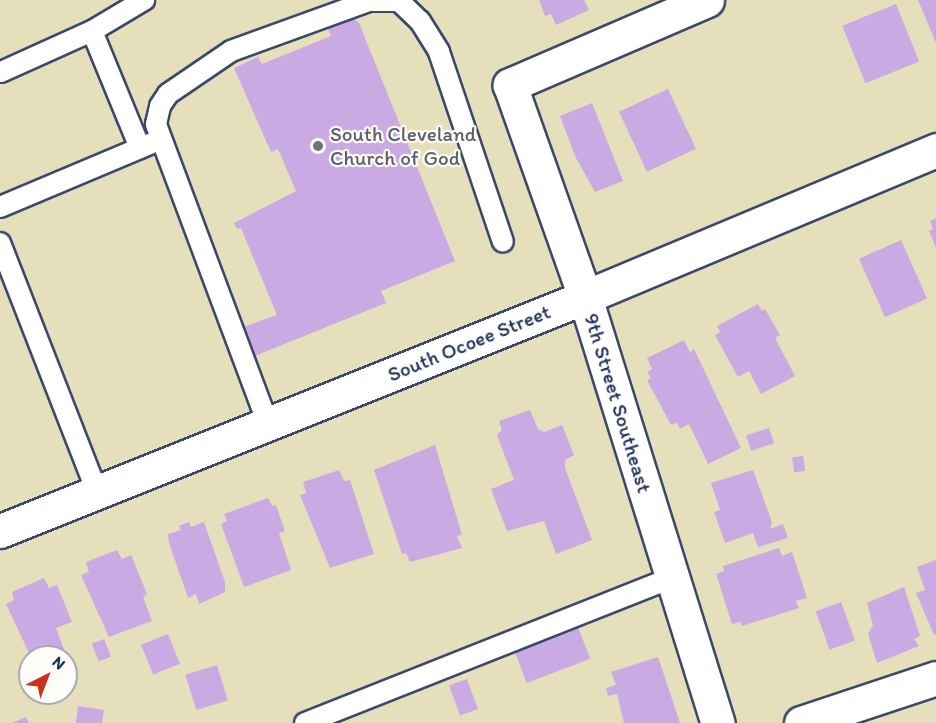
<!DOCTYPE html>
<html>
<head>
<meta charset="utf-8">
<style>
  body { margin:0 }
  #map { position:relative; width:936px; height:723px; overflow:hidden; background:#e6dfbb; font-family:Itim,sans-serif }
  div>[style] { position:absolute }
  [style*='--x'] { left:calc(var(--x)*1px); top:calc(var(--y)*1px); width:calc(var(--w)*1px); rotate:calc(var(--a)*1deg) }
  .building>* { inset:0; background:#caaae3; transform-origin:0 0 }
  .roads { filter:drop-shadow(2px 0 #39496c) drop-shadow(-2px 0 #39496c) drop-shadow(0 2px #39496c) drop-shadow(0 -2px #39496c) }
  .service>* { height:20px; margin:-10px; padding:0 10px; transform-origin:10px; border-radius:10px; background:#fff }
  .minor>* { height:33px; margin:-16.5px; padding:0 16.5px; transform-origin:16.5px; border-radius:16.5px; background:#fff }
  .tertiary>* { height:33px; margin:-16.5px; padding:0 16.5px; transform-origin:16.5px; border-radius:16.5px; background:#fff }
  .dots>* { width:16px; height:16px; translate:-50% -50%; box-sizing:border-box; border:3px solid #fdfcf7; border-radius:50% }
  span { translate:-50% -50%; white-space:nowrap; text-align:center; line-height:1.15; -webkit-text-stroke:4.5px #fdfcf7; paint-order:stroke }
  .worship-label { font-size:21px; color:#5b616d }
  .left { translate:0 -50%; text-align:left }
  .street-label { font-size:21px; color:#1b2f5e }
  .north { position:absolute; left:18px; top:645px; width:60px; height:60px; box-sizing:border-box; background:#fdfcf7; border:2px solid #a3aaba; border-radius:50%; rotate:42deg; font-size:16px; font-weight:700; line-height:24px; text-align:center; color:#1b2f5e }
  .north::after { content:''; display:block; margin:auto; width:21px; height:27px; background:#c8321e; clip-path:polygon(50% 0,100% 100%,50% 72%,0 100%) }
</style>
</head>
<body>
<div id="map">
  <div class="building">
    <div style="clip-path:polygon(539px 0,584px 0,589px 10px,556px 25px,551px 14px,545px 16px)"></div>
    <div style="clip-path:polygon(918px 0,936px 0,936px 43px)"></div>
    <div style="left:896px;top:4px;width:62px;height:58px;rotate:68deg"></div>
    <div style="clip-path:polygon(353px 18px,359px 23px,455px 261px,381px 291px,386px 303px,252px 357px,241px 328px,277px 315px,241px 228px,237px 229px,234px 223px,296px 191px,278px 149px,271px 152px,234px 68px,258px 57px,262px 64px,331px 36px,328px 29px)"></div>
    <div style="left:668px;top:89px;width:66px;height:54px;rotate:65deg"></div>
    <div style="clip-path:polygon(592px 103px,623px 181px,595px 192px,576px 158px,560px 116px)"></div>
    <div style="clip-path:polygon(936px 218px,936px 248px,929px 231px,933px 229px,930px 221px)"></div>
    <div style="left:901px;top:240px;width:64px;height:46px;rotate:66deg"></div>
    <div style="clip-path:polygon(758px 304px,762px 311px,765px 309px,780px 335px,775px 338px,795px 376px,761px 394px,749px 371px,738px 377px,715px 335px,720px 332px,717px 326px)"></div>
    <div style="clip-path:polygon(684px 340px,690px 352px,694px 349px,741px 448px,708px 464px,689px 424px,680px 429px,677px 423px,671px 425px,647px 380px,651px 378px,647px 372px,652px 369px,647px 358px)"></div>
    <div style="clip-path:polygon(530px 410px,538px 429px,544px 432px,562px 425px,574px 455px,565px 460px,565px 468px,592px 540px,556px 554px,544px 521px,507px 531px,491px 489px,514px 480px,497px 435px,502px 430px,499px 421px)"></div>
    <div style="left:769px;top:428px;width:16px;height:24px;rotate:72deg"></div>
    <div style="clip-path:polygon(435px 445px,462px 535px,457px 536px,462px 548px,410px 562px,406px 553px,402px 554px,374px 470px)"></div>
    <div style="left:803px;top:456px;width:15px;height:11px;rotate:82deg"></div>
    <div style="clip-path:polygon(339px 470px,344px 481px,350px 480px,374px 554px,330px 568px,300px 495px,306px 493px,303px 482px)"></div>
    <div style="clip-path:polygon(753px 470px,772px 522px,770px 529px,783px 524px,788px 538px,758px 547px,753px 533px,725px 543px,714px 512px,720px 510px,711px 483px)"></div>
    <div style="clip-path:polygon(268px 498px,272px 506px,276px 505px,285px 531px,279px 533px,291px 570px,244px 587px,221px 524px,227px 521px,224px 514px)"></div>
    <div style="clip-path:polygon(189px 522px,191px 527px,204px 522px,225px 582px,225px 592px,199px 604px,196px 594px,188px 598px,169px 543px,168px 534px,181px 530px,179px 526px)"></div>
    <div style="clip-path:polygon(779px 548px,782px 556px,792px 552px,807px 598px,796px 601px,799px 608px,742px 626px,740px 622px,732px 624px,716px 574px,724px 571px,723px 566px)"></div>
    <div style="clip-path:polygon(117px 550px,122px 559px,131px 555px,147px 594px,143px 597px,152px 621px,109px 637px,81px 575px,89px 572px,86px 562px)"></div>
    <div style="clip-path:polygon(936px 560px,936px 634px,934px 635px,916px 593px,925px 590px,917px 567px)"></div>
    <div style="clip-path:polygon(44px 578px,49px 588px,57px 585px,72px 622px,56px 628px,65px 652px,61px 653px,62px 657px,31px 657px,6px 604px,14px 600px,12px 592px)"></div>
    <div style="clip-path:polygon(904px 587px,920px 636px,914px 639px,919px 646px,877px 663px,868px 634px,873px 625px,867px 603px)"></div>
    <div style="left:841px;top:602px;width:41px;height:27px;rotate:70deg"></div>
    <div style="left:578px;top:627px;width:34px;height:68px;rotate:69deg"></div>
    <div style="left:168px;top:634px;width:32px;height:29px;rotate:68deg"></div>
    <div style="left:104px;top:639px;width:19px;height:13px;rotate:69deg"></div>
    <div style="clip-path:polygon(658px 657px,680px 723px,624px 723px,617px 694px,608px 696px,606px 688px,616px 685px,611px 672px)"></div>
    <div style="left:217px;top:665px;width:37px;height:33px;rotate:73deg"></div>
    <div style="left:467px;top:679px;width:32px;height:19px;rotate:70deg"></div>
    <div style="clip-path:polygon(78px 706px,104px 710px,102px 723px,76px 723px)"></div>
    <div style="clip-path:polygon(26px 717px,29px 723px,12px 723px)"></div>
  </div>
  <div class="roads">
    <div class="service">
      <div style="--x:1;--y:72;--w:100;--a:-24.3"></div>
      <div style="--x:140;--y:148;--w:126;--a:-112.3"></div>
      <div style="--x:92;--y:31;--w:61;--a:-30.8"></div>
      <div style="--x:0;--y:207;--w:163;--a:-22.8"></div>
      <div style="--x:0;--y:243;--w:267;--a:68.7"></div>
      <div style="--x:268;--y:424;--w:320;--a:-110.5"></div>
      <div style="--x:156;--y:124;--w:18;--a:-77"></div>
      <div style="--x:160;--y:106;--w:14;--a:-56"></div>
      <div style="--x:168;--y:94;--w:76;--a:-34.3"></div>
      <div style="--x:231;--y:51;--w:147;--a:-19.9"></div>
      <div style="--x:369;--y:1;--w:30;--a:0"></div>
      <div style="--x:399;--y:1;--w:29;--a:44"></div>
      <div style="--x:420;--y:21;--w:36;--a:58"></div>
      <div style="--x:439;--y:52;--w:200;--a:71.4"></div>
      <div style="--x:305;--y:723;--w:395;--a:-21.6"></div>
    </div>
    <div class="minor">
      <div style="--x:707;--y:0;--w:215;--a:156.7"></div>
      <div style="--x:510;--y:85;--w:225;--a:70.5"></div>
      <div style="--x:585;--y:297;--w:446;--a:72.7"></div>
      <div style="--x:801;--y:723;--w:142;--a:-18.4"></div>
    </div>
    <div class="tertiary">
      <div style="--x:0;--y:531;--w:630;--a:-21.8"></div>
      <div style="--x:585;--y:297;--w:381;--a:-22.7"></div>
    </div>
  </div>
  <div class="dots">
    <div style="left:318px;top:146px;background:#6b7280"></div>
  </div>
  <div class="worship-label">
    <span class="left" style="left:330px;top:146px">South Cleveland<br>Church of God</span>
  </div>
  <div class="street-label">
    <span style="left:469px;top:343px;rotate:-22deg">South Ocoee Street</span>
    <span style="left:618px;top:403px;rotate:73deg">9th Street Southeast</span>
  </div>
  <div class="north">N</div>
</div>
</body>
</html>
